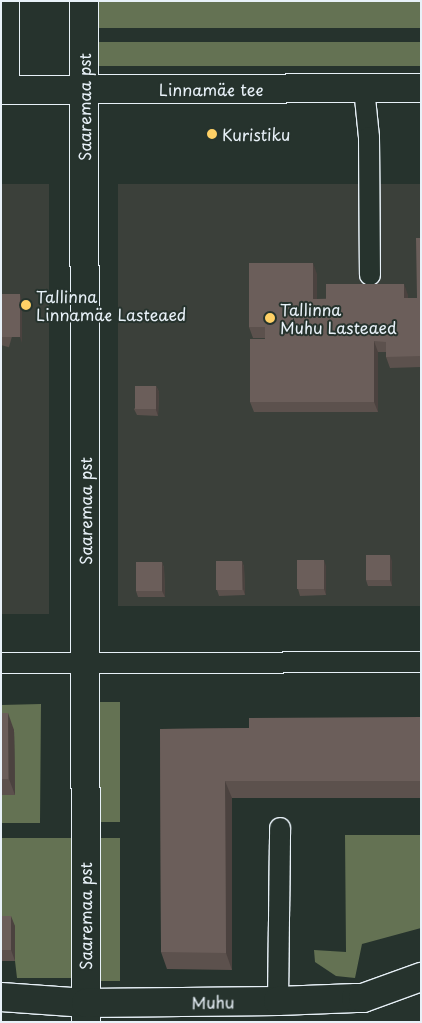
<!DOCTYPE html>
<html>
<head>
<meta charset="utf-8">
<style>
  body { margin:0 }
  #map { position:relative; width:422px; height:1023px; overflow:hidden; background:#26332d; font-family:"Playpen Sans",sans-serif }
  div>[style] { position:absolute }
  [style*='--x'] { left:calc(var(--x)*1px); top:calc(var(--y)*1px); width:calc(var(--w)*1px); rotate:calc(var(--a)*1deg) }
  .built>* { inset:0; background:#3b403a; transform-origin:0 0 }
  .green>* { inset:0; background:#647253; transform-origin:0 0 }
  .roads { filter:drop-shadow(1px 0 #e8f1f8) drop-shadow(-1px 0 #e8f1f8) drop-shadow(0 1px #e8f1f8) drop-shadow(0 -1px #e8f1f8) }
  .lane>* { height:20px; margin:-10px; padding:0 10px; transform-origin:10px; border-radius:10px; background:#26332d }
  .street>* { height:28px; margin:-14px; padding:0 14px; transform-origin:14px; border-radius:14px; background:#26332d }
  .secondary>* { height:28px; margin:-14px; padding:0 14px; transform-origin:14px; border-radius:14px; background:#26332d }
  .wall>* { inset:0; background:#5c514d; transform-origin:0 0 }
  .shaded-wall>* { inset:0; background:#4b423f }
  .building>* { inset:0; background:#6b5e5a; transform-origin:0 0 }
  .dots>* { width:14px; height:14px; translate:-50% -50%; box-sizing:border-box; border:2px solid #26332d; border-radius:50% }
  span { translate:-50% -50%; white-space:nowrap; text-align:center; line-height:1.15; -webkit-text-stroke:4px #26332d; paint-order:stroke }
  .street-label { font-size:16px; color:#e8f1f8 }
  .poi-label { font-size:16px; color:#e8f1f8 }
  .left { translate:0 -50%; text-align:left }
  .frame { position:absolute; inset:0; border:2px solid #e8f1f8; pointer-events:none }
</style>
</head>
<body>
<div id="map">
  <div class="built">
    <div style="left:1px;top:184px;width:48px;height:430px"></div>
    <div style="left:118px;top:184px;width:303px;height:422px"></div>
  </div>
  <div class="green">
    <div style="left:96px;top:1px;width:325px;height:27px"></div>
    <div style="left:421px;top:42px;width:24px;height:324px;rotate:90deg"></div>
    <div style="left:96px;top:702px;width:24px;height:120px"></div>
    <div style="clip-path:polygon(41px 704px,40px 823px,1px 823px,1px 795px,15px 795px,14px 730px,1px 730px,1px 705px)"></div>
    <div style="clip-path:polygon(345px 835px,421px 835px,421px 928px,362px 944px,355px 978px,336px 976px,315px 962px,314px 950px,346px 952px)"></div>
    <div style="clip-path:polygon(1px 838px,75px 838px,76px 978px,17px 978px,15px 961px,1px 926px)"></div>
    <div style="left:98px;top:838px;width:22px;height:143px"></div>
  </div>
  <div class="roads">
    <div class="lane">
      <div style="--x:364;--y:88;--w:49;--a:84.2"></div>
      <div style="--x:369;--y:137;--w:138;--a:89.6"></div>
      <div style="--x:9;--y:90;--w:89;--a:-90"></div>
      <div style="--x:1;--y:663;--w:420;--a:-0.1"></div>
      <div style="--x:278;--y:1001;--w:173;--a:-89.3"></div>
    </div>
    <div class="street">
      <div style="--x:84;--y:1;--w:1021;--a:89.89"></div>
      <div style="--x:1;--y:997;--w:85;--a:4"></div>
      <div style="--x:86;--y:1003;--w:192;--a:-0.6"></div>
      <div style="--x:278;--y:1001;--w:78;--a:-2.2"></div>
      <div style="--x:356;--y:998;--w:7;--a:0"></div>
      <div style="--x:363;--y:998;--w:62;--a:-19.9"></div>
    </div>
    <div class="secondary">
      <div style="--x:1;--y:90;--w:420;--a:-0.3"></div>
    </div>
  </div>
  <div class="wall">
    <div style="clip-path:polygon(421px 238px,421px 367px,390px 368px,386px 357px,386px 352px,378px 352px,378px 412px,254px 412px,250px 402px,265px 338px,253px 338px,249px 327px,317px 274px,317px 299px,408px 295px,408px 298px,417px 298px)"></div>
    <div style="left:1px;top:295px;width:22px;height:48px;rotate:16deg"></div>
    <div style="clip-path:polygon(156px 386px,159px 392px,158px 416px,137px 415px,134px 409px)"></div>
    <div style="clip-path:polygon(242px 561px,244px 567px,245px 595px,219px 596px,217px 590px)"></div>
    <div style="clip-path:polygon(392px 561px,392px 586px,368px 586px,366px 580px)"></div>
    <div style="clip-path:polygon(162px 562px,164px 568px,165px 597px,138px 597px,136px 591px)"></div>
    <div style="clip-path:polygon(326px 566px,326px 595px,300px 596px,298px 589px)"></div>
    <div style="clip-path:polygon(1px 713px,14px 730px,15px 795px,1px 795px)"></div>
    <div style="clip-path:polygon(421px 717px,421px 798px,232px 798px,232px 970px,167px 969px,161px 952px,160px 729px,249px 728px)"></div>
    <div style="clip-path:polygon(1px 916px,15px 926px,15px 961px,1px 961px)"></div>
  </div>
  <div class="shaded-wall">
    <div style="clip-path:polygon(313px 263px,317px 274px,317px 310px,313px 299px)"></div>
    <div style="clip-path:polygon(404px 284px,408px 295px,408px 309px,404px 298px)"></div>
    <div style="clip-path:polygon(20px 294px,22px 301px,22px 343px,20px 337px)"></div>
    <div style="clip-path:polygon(374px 341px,378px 352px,378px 412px,374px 402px)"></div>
    <div style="clip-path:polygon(156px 386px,159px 392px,158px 416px,156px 410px)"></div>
    <div style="clip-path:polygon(390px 555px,392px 561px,392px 586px,390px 580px)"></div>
    <div style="clip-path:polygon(324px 560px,326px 566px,326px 595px,324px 589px)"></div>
    <div style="clip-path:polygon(242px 561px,244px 567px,245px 595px,243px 589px)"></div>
    <div style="clip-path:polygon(162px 562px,164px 568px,165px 597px,162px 591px)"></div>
    <div style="clip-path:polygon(8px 713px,14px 730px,15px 795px,9px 779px)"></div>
    <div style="clip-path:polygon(225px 781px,232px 798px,232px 970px,226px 953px)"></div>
    <div style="clip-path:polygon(11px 916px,15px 926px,15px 961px,11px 950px)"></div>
  </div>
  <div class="building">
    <div style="clip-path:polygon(416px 238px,421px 238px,421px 356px,386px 357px,386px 342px,374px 341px,374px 402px,250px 402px,250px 339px,265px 339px,265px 327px,249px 327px,249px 263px,313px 263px,313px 299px,326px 299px,326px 284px,404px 284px,404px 298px,417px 298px)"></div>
    <div style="left:20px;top:294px;width:43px;height:19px;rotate:90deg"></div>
    <div style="left:135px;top:386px;width:21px;height:23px"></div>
    <div style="left:366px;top:555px;width:24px;height:25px"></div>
    <div style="left:324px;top:560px;width:29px;height:27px;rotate:90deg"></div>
    <div style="left:216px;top:561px;width:26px;height:29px"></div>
    <div style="left:136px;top:562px;width:26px;height:29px"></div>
    <div style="left:1px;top:713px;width:7px;height:66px"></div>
    <div style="clip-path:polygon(421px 717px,421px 781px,225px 781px,226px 953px,161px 952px,160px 729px,249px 728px,249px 718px)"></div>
    <div style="left:1px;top:916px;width:10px;height:34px"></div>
  </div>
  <div class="dots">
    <div style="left:212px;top:134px;background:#ffd166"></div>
    <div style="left:26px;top:305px;background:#ffd166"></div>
    <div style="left:270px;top:318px;background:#ffd166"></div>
  </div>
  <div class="street-label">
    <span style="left:211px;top:89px">Linnamäe tee</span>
    <span style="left:84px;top:107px;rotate:-90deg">Saaremaa pst</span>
    <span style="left:85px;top:511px;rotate:-90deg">Saaremaa pst</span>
    <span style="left:85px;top:916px;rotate:-90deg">Saaremaa pst</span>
    <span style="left:213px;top:1002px;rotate:-1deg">Muhu</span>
  </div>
  <div class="poi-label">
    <span class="left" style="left:222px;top:134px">Kuristiku</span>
    <span class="left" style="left:36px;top:305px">Tallinna<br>Linnamäe Lasteaed</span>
    <span class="left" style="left:280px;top:318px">Tallinna<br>Muhu Lasteaed</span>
  </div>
  <div class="frame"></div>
</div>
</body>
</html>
